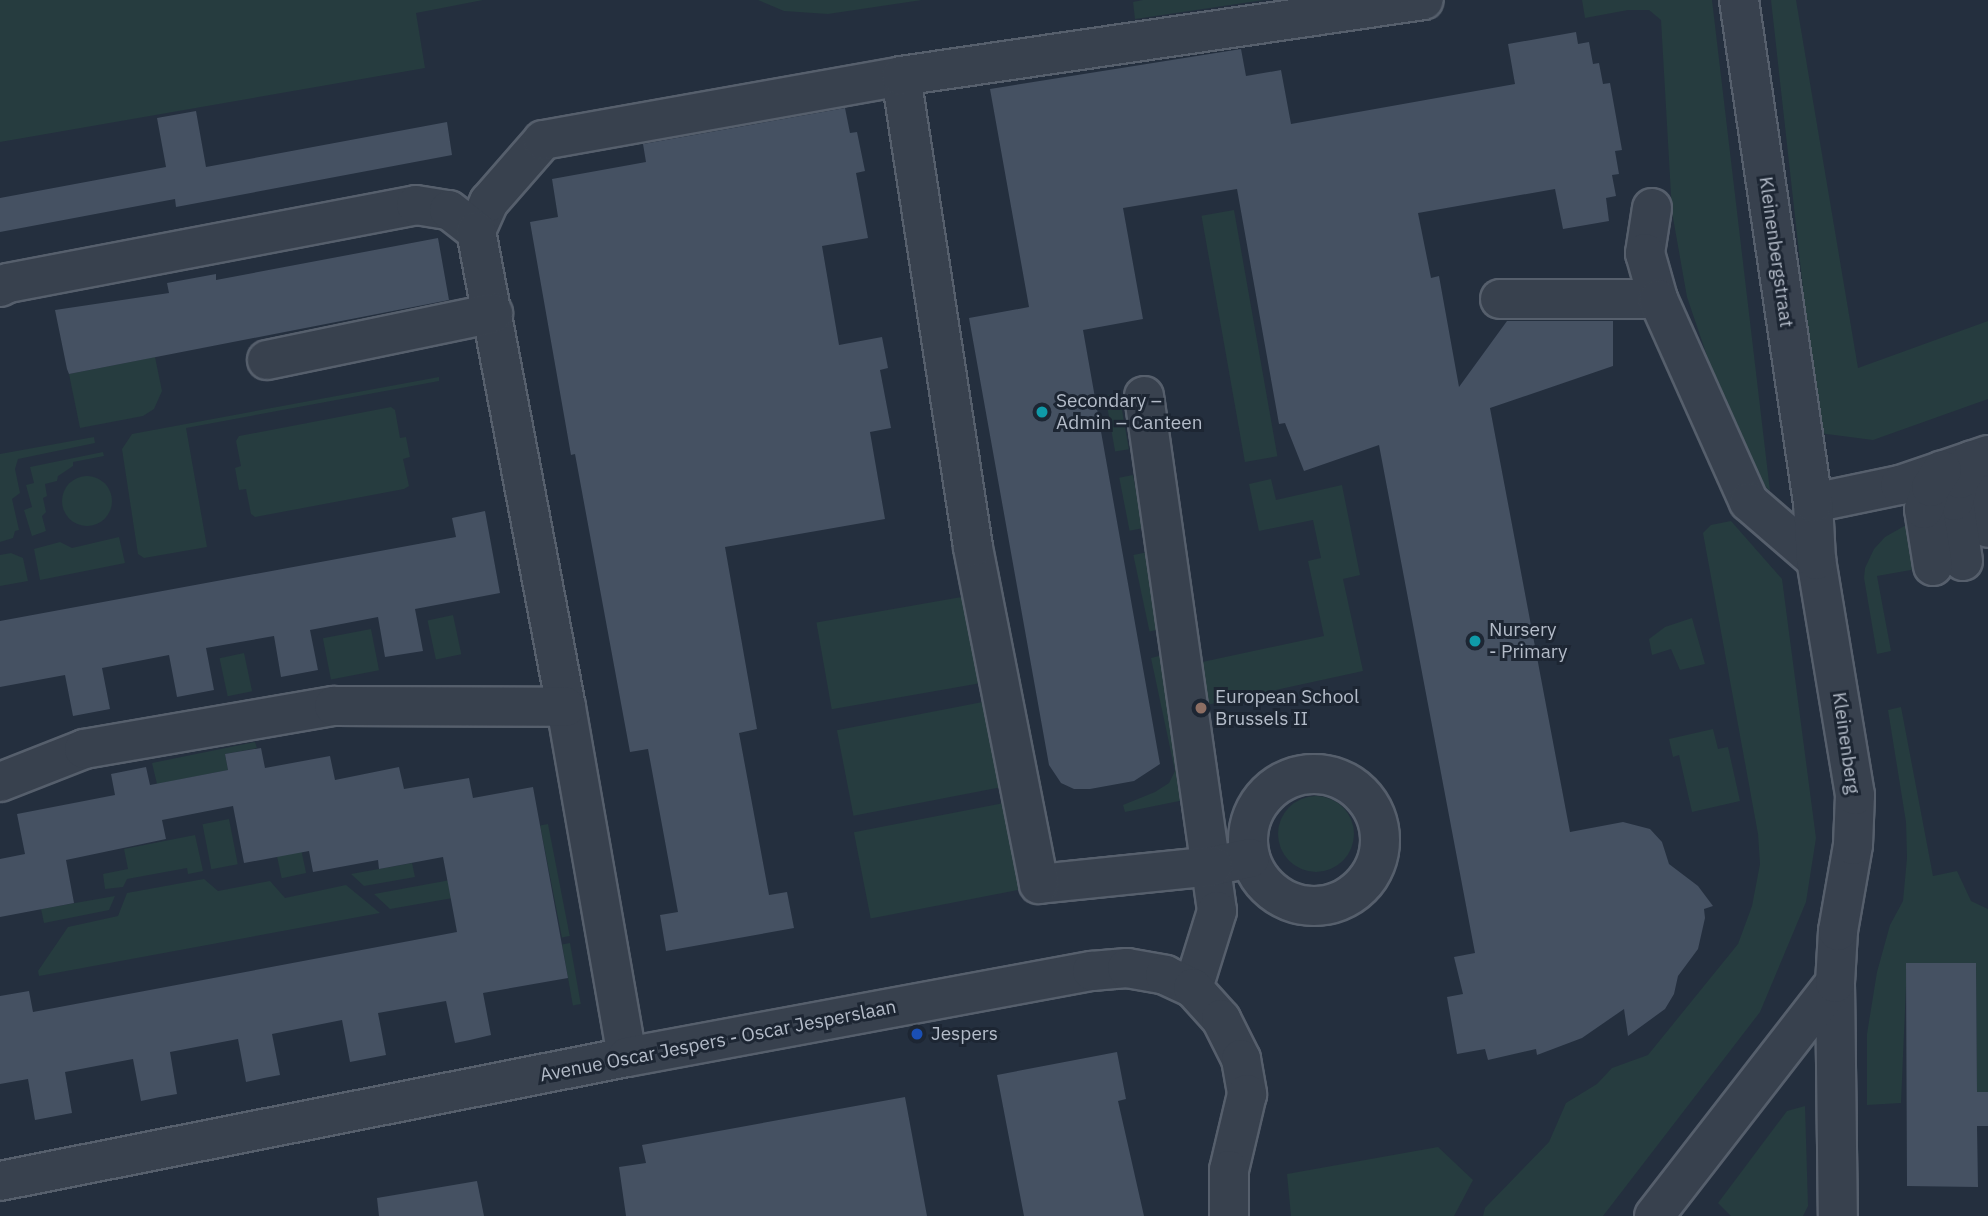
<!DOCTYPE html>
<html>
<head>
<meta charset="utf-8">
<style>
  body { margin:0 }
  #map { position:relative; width:1988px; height:1216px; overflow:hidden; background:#242f3e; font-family:"IBM Plex Sans",sans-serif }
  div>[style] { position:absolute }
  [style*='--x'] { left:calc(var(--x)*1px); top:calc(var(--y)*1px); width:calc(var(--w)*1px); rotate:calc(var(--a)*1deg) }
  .green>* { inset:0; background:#263c3f; transform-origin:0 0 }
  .round { border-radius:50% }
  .building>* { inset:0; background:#455162 }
  .roads { filter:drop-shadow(2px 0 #565f6c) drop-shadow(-2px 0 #565f6c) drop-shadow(0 2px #565f6c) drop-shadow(0 -2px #565f6c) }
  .minor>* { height:38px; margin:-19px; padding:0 19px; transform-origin:19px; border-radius:19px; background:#38414e }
  .minor>.ring { margin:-19px; padding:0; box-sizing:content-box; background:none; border:38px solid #38414e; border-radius:50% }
  .dots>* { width:19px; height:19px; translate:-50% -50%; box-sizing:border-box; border:4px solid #1d2633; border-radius:50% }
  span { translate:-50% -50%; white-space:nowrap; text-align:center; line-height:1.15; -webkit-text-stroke:6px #1d2633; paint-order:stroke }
  .street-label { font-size:19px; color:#b4bcc9 }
  .poi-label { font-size:19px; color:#b4bcc9 }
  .left { translate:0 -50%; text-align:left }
</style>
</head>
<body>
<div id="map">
  <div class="green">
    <div style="clip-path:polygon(0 0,483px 0,416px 13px,425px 68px,0 142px)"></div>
    <div style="clip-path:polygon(758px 0,922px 0,828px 14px,784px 11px)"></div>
    <div style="clip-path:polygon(1143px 0,1264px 0,1135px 19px,1133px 2px)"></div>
    <div style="clip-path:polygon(1582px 0,1712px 0,1770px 491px,1745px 468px,1687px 297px,1672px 212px,1661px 20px,1649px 10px,1628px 10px,1585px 18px)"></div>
    <div style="clip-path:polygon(1771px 0,1796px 0,1858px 368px,1988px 321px,1988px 399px,1873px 440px,1819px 433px)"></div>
    <div style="left:1234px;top:210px;width:250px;height:33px;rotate:80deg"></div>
    <div style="clip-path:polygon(155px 357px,162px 391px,154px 409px,143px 416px,80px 428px,69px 374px)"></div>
    <div style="clip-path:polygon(439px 377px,439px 381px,186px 428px,207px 547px,144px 558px,138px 554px,122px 449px,132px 434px)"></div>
    <div style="left:1119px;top:393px;width:57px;height:14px;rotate:80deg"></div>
    <div style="clip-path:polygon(391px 407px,395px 410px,400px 438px,406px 437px,410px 457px,403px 459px,409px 486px,404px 489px,255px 517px,251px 514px,246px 489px,239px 490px,235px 468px,241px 466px,236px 441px,239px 436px)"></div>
    <div style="clip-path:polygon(94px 437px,95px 443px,18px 459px,15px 469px,20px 493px,12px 499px,19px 530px,15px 531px,13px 538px,0 542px,0 454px)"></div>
    <div style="clip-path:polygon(103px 452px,104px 456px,73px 462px,73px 466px,58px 476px,57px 481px,45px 484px,47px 496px,43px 498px,46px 512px,42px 516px,46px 531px,32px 536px,24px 510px,32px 507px,26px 485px,34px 483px,30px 467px)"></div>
    <div style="left:1133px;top:475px;width:54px;height:14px;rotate:79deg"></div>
    <div class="round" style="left:62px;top:476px;width:50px;height:50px"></div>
    <div style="clip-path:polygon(1271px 479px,1276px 500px,1342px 485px,1360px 575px,1343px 579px,1363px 671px,1202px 706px,1193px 664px,1324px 636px,1308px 561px,1321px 558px,1313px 520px,1259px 531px,1249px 484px)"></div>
    <div style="clip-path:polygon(1915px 520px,1922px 568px,1877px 576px,1891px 651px,1877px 654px,1864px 578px,1865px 568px,1874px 549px,1885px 537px)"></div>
    <div style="clip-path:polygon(1731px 521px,1782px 579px,1816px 838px,1806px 902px,1760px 1012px,1603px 1216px,1483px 1216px,1485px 1208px,1549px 1142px,1566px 1103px,1597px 1084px,1612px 1068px,1648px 1055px,1738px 944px,1752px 906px,1760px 864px,1758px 834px,1703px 533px,1711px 525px)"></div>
    <div style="clip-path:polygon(119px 537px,125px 563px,40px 580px,34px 549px,60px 542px,72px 548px)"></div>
    <div style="left:1148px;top:552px;width:78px;height:15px;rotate:78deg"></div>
    <div style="clip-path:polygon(11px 553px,23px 558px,28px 581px,0 586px,0 555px)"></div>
    <div style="left:973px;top:595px;width:88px;height:159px;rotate:80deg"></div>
    <div style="left:453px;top:615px;width:40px;height:26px;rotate:78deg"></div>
    <div style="clip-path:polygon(1692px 618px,1705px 664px,1680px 670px,1671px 649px,1652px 655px,1649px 639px,1665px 627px)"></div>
    <div style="left:371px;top:629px;width:42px;height:49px;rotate:79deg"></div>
    <div style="left:244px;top:653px;width:39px;height:25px;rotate:78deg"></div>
    <div style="clip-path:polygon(1167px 654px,1194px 798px,1125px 812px,1123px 805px,1155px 792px,1169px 783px,1175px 771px,1151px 658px)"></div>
    <div style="left:993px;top:700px;width:87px;height:159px;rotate:79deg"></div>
    <div style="clip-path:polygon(1901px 707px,1933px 876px,1957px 871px,1971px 901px,1988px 909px,1988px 1092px,1977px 1092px,1976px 963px,1907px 963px,1901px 1103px,1867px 1105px,1867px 1034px,1877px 972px,1890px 925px,1903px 901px,1907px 858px,1906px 822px,1888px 710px)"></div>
    <div style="clip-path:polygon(1713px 729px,1718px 749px,1728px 747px,1740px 801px,1692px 812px,1679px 755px,1673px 757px,1669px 739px)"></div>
    <div style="clip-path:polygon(255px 742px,257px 748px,225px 754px,228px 770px,157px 784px,152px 763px)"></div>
    <div class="round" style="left:1278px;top:796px;width:76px;height:76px"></div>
    <div style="left:1009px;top:802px;width:88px;height:158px;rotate:79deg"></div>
    <div style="left:229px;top:819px;width:46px;height:27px;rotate:79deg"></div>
    <div style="left:548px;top:824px;width:114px;height:8px;rotate:79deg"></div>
    <div style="left:297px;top:830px;width:44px;height:25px;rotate:78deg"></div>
    <div style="clip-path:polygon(195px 835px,203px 871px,188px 874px,187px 868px,127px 879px,123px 887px,105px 889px,103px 874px,128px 869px,124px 849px)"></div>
    <div style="clip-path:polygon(412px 863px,415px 877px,364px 886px,351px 874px)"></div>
    <div style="clip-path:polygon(483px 874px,487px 892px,390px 909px,374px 894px)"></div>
    <div style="clip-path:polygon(204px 879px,218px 891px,270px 881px,285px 898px,346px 885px,380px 913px,39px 976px,38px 971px,68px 927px,118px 916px,127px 893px)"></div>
    <div style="clip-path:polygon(115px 896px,109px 910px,44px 923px,41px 909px)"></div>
    <div style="left:570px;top:943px;width:62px;height:8px;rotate:80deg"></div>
    <div style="clip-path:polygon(1805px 1106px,1808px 1206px,1803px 1216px,1731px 1216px,1718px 1203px,1787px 1111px)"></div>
    <div style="clip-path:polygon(1438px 1147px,1473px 1180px,1454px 1216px,1291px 1216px,1287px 1174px)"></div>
  </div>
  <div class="building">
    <div style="clip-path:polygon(1576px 32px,1578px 44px,1589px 42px,1593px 64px,1599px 63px,1603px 84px,1610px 83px,1622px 150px,1615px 151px,1619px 174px,1612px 175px,1616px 196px,1606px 198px,1609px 221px,1563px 229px,1555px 189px,1418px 213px,1431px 278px,1439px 276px,1459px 387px,1507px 321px,1613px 321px,1613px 366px,1490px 408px,1570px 832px,1623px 822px,1650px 829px,1662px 842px,1669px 864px,1698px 886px,1713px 906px,1704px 909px,1705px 918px,1698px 949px,1678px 976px,1674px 994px,1665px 1009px,1628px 1036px,1624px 1009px,1582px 1038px,1537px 1055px,1536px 1049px,1488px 1060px,1485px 1049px,1457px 1054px,1447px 997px,1463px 994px,1454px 957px,1475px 953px,1379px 445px,1304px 471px,1285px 423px,1279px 424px,1237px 189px,1123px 208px,1143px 319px,1083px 330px,1160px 764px,1134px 781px,1090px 789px,1074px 789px,1061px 783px,1049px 765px,969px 318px,1029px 307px,990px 89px,1241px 49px,1246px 76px,1281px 70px,1291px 124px,1515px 84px,1508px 44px)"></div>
    <div style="clip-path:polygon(845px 108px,850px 133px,857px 132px,865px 171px,856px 173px,868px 238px,822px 246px,839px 345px,882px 337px,888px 368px,880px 370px,891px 428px,870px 432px,885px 519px,725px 547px,757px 729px,739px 733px,769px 895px,787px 892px,794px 928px,666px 951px,660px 915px,678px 912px,648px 749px,630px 752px,575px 454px,571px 455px,530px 222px,558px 217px,552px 179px,646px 162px,643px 144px)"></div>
    <div style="clip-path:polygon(196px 111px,206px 167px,447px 122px,452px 155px,176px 207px,175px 199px,0 232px,0 198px,166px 167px,157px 118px)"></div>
    <div style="clip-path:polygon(438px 238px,449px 300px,69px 374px,67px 369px,55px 310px,169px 293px,167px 283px,216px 274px,216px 280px)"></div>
    <div style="clip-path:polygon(485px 511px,500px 593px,415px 609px,423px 651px,385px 657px,378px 617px,310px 630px,318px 670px,281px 677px,274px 636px,206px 648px,214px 690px,177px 697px,169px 655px,102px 668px,110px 709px,73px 716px,65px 675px,0 687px,0 621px,456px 537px,452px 518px)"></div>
    <div style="clip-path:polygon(261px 748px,265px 768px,330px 756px,335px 780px,399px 767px,404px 789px,469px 778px,473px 798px,533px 787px,568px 978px,483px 993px,491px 1035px,470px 1040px,455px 1043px,446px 1001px,378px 1013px,386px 1055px,350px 1062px,342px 1020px,272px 1034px,280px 1075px,264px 1078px,246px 1082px,238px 1039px,170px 1052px,177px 1094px,160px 1097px,141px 1101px,133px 1059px,65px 1072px,72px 1113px,35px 1120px,28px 1079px,0 1084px,0 996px,29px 991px,33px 1012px,457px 932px,443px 857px,379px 869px,378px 860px,313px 872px,309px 851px,244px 863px,233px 806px,162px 820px,166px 839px,66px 860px,74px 903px,0 917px,0 859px,25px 854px,17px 814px,115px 795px,111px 774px,146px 767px,150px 785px,228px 770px,225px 754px)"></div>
    <div style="clip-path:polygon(1906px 963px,1976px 963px,1977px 1092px,1988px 1092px,1988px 1126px,1977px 1126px,1978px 1187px,1907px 1186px)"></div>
    <div style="clip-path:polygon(1117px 1052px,1126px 1099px,1118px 1101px,1144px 1216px,1024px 1216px,997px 1075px)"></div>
    <div style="clip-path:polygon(905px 1097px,927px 1216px,626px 1216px,619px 1167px,646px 1163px,642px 1145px)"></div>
    <div style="clip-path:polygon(477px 1181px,484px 1216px,379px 1216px,377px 1198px)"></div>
  </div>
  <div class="roads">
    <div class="minor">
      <div style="--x:1652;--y:208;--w:46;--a:98.8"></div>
      <div style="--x:1645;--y:253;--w:48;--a:74.2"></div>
      <div style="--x:476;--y:231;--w:32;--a:-66"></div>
      <div style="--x:489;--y:202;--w:82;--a:-48.9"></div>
      <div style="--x:543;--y:140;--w:364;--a:-10.1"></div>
      <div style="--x:0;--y:287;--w:9;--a:-27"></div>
      <div style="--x:8;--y:283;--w:415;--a:-10.8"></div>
      <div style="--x:416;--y:205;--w:33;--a:9"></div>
      <div style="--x:449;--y:210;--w:34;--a:38"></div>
      <div style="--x:476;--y:231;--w:484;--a:79.3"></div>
      <div style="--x:566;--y:707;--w:355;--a:80.1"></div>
      <div style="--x:1500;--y:299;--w:158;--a:0"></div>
      <div style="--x:1658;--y:299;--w:222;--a:65.9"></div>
      <div style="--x:1749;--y:502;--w:89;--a:40.9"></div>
      <div style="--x:267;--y:360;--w:231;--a:-11.7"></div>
      <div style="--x:1144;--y:396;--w:520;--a:81.93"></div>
      <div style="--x:1217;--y:911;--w:81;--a:107.3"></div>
      <div style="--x:1988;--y:473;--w:22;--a:100"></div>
      <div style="--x:1984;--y:495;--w:33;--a:83"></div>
      <div style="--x:1813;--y:503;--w:89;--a:-11.7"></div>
      <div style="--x:1900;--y:485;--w:93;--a:-18.8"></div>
      <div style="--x:1963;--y:561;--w:61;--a:-98.5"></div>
      <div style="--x:1954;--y:501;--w:23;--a:-75"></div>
      <div style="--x:1960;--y:479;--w:22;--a:-58"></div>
      <div style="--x:1933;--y:566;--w:58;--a:-99"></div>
      <div style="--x:1924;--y:509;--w:23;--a:-72"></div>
      <div style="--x:1931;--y:487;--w:20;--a:-57"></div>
      <div class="ring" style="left:1248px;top:774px;width:94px;height:94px"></div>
      <div style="--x:0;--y:782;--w:90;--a:-21.4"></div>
      <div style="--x:84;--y:749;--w:254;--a:-9.8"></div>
      <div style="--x:334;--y:706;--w:232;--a:0.2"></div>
      <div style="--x:1250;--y:858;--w:38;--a:168"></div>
      <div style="--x:1213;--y:866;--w:175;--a:174.1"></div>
      <div style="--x:1039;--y:884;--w:343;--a:-101.1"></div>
      <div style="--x:973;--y:547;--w:476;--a:-98.7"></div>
      <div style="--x:901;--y:76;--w:528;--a:-8.27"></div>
      <div style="--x:1835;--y:983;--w:233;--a:89.3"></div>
      <div style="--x:0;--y:1181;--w:639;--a:-11.19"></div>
      <div style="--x:627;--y:1057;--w:473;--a:-10.5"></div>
      <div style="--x:1092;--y:971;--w:35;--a:-5"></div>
      <div style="--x:1127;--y:968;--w:39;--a:10"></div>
      <div style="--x:1165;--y:975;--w:31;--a:25"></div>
      <div style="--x:1193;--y:988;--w:42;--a:47.9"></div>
      <div style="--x:1221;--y:1019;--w:45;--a:63.4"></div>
      <div style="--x:1241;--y:1059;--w:36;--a:80"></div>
      <div style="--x:1247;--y:1094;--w:78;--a:103.3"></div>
      <div style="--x:1229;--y:1170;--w:46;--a:90"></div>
      <div style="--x:1654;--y:1216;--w:295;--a:-52.2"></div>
      <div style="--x:1835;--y:983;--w:52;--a:-86.7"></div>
      <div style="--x:1838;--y:931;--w:87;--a:-80.1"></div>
      <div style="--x:1853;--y:845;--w:50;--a:-87.7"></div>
      <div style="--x:1855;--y:795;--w:238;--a:-99.4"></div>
      <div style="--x:1816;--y:560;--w:57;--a:-93"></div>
      <div style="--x:1813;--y:503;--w:508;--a:-98.37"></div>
    </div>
  </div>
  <div class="dots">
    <div style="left:1042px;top:412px;background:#0f9aa8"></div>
    <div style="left:1475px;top:641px;background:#0f9aa8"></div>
    <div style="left:1201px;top:708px;background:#8d6e63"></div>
    <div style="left:917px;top:1034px;background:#1a4fb4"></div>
  </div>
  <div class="street-label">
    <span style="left:1776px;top:252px;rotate:82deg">Kleinenbergstraat</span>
    <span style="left:1846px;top:743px;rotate:82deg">Kleinenberg</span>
    <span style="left:718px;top:1041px;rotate:-11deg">Avenue Oscar Jespers - Oscar Jesperslaan</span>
  </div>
  <div class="poi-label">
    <span class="left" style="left:1056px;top:412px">Secondary –<br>Admin – Canteen</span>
    <span class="left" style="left:1489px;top:641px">Nursery<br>- Primary</span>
    <span class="left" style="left:1215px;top:708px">European School<br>Brussels II</span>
    <span class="left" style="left:931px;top:1034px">Jespers</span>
  </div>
</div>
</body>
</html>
